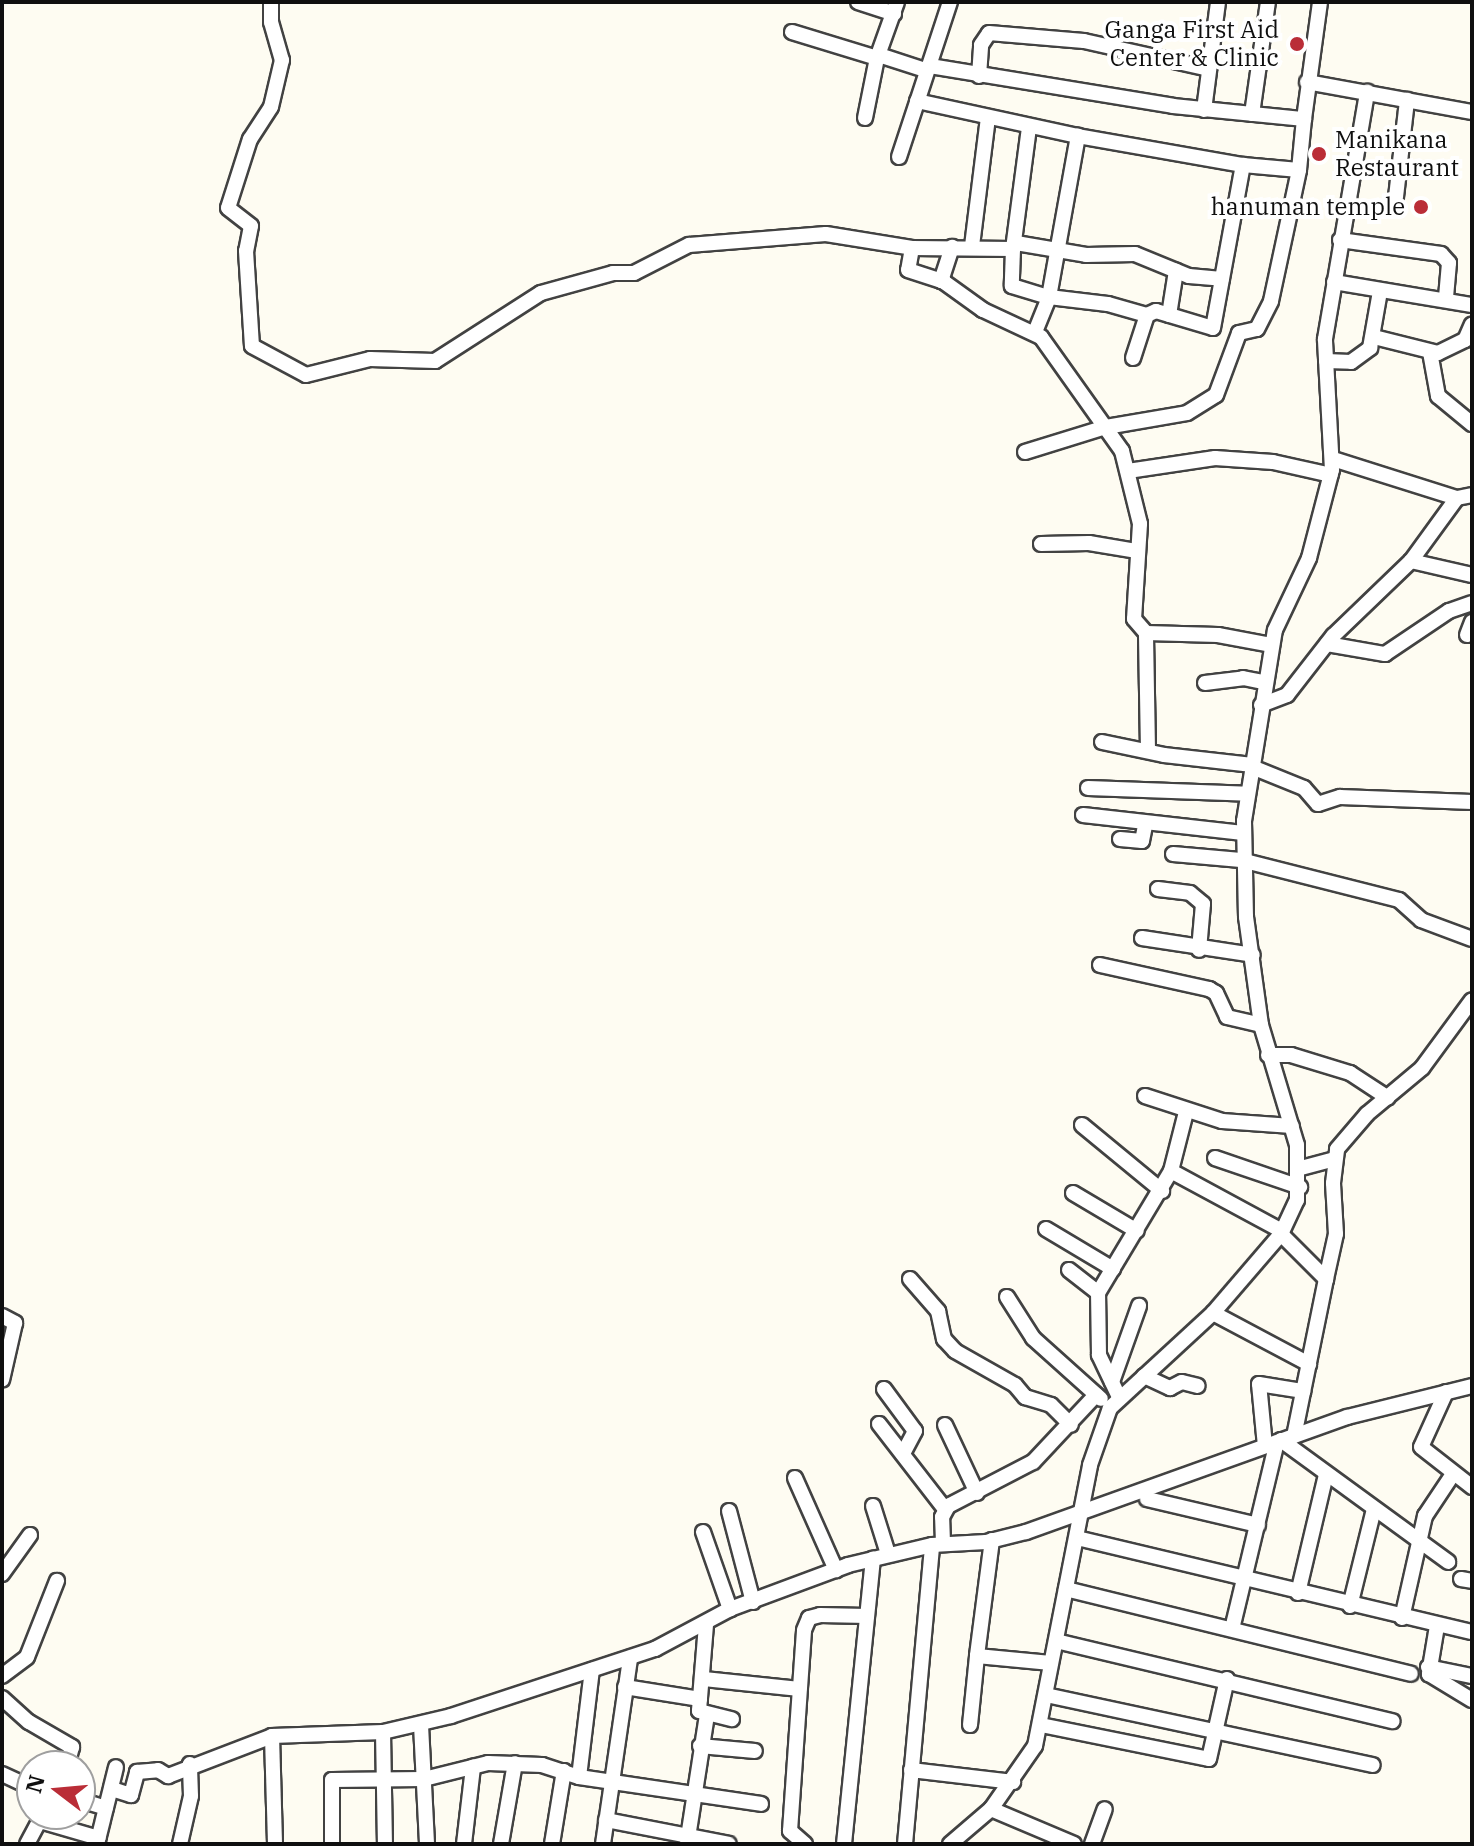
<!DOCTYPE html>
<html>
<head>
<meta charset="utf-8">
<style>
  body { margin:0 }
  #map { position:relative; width:1474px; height:1846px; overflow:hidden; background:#fefcf2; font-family:"IBM Plex Serif",serif }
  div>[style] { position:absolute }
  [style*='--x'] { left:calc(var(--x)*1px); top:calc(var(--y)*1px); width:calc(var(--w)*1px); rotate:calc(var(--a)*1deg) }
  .roads { filter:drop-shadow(2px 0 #424242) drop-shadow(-2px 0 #424242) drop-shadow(0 2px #424242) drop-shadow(0 -2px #424242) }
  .minor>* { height:14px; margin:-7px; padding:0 7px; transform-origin:7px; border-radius:7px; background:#fff }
  .dots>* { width:22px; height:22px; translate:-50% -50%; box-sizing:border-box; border:4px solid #fff; border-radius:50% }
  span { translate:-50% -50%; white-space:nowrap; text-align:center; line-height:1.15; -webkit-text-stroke:8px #fff; paint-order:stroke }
  .poi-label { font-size:24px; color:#0f0f0f }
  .right { translate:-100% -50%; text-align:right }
  .left { translate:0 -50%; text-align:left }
  .frame { position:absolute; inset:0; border:4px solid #0f0f0f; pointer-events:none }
  .north { position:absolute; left:16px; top:1750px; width:80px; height:80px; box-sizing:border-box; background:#fff; border:2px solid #9f9f9f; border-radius:50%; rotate:286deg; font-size:22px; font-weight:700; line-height:32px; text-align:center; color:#0f0f0f }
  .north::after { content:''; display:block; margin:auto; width:28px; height:36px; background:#ba2d37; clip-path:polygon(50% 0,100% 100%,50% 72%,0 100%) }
</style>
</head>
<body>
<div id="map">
  <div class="roads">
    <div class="minor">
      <div style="--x:271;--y:2;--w:20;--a:90"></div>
      <div style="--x:271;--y:22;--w:40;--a:74"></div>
      <div style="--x:282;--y:60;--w:48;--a:103.2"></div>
      <div style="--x:271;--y:107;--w:38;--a:123"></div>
      <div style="--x:250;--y:139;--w:72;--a:107.7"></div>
      <div style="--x:228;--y:208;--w:29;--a:38"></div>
      <div style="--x:251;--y:226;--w:25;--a:101"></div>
      <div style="--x:246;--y:251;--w:95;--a:86.4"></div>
      <div style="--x:252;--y:346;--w:61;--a:28.2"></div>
      <div style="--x:306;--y:375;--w:66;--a:-14"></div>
      <div style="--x:370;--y:359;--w:65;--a:1.8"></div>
      <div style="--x:435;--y:361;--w:126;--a:-32.7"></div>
      <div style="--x:541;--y:293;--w:75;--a:-15.5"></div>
      <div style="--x:613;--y:273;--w:21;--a:0"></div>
      <div style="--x:634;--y:273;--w:62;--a:-27"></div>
      <div style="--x:689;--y:245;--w:137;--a:-4.6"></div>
      <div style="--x:826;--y:234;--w:87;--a:9.2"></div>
      <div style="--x:912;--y:248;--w:101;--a:0.6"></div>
      <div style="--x:1013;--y:249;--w:123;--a:-82.5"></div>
      <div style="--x:858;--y:2;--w:38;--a:18"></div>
      <div style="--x:792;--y:32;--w:89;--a:17"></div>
      <div style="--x:882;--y:56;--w:45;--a:18"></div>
      <div style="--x:930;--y:66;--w:246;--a:9.3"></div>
      <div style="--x:1173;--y:106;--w:132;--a:5.7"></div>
      <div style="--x:1304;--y:119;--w:118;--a:-82.2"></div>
      <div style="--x:979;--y:76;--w:31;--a:-86"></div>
      <div style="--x:981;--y:45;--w:14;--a:-56"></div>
      <div style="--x:989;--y:33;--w:95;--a:4.8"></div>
      <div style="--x:1084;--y:41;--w:128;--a:12.6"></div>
      <div style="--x:1307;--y:82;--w:168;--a:10.3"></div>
      <div style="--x:917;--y:101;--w:165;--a:12.3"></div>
      <div style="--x:1204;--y:110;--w:109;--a:-82.6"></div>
      <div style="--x:1252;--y:114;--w:113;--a:-81.9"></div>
      <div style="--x:865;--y:118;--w:61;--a:-78.7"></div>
      <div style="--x:877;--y:58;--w:59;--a:-70.3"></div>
      <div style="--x:899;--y:157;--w:163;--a:-71.8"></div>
      <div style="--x:1396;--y:197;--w:98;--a:-83.5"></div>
      <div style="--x:1340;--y:240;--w:102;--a:7.9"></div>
      <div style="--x:1441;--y:254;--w:12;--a:48"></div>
      <div style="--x:1449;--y:263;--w:37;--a:95"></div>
      <div style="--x:1016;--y:243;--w:71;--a:9.7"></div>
      <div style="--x:1086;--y:255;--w:49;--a:-1.2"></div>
      <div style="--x:1135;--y:254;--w:58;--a:22.2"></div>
      <div style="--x:1189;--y:276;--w:33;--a:5"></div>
      <div style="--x:972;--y:246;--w:129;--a:-82.9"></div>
      <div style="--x:912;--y:248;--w:22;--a:100"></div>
      <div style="--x:908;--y:270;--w:38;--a:18"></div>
      <div style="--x:944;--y:282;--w:48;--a:35.7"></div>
      <div style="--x:983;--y:310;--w:64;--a:25"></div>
      <div style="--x:1041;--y:337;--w:140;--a:54.6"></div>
      <div style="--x:1122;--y:451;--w:75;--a:76.1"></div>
      <div style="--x:1140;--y:524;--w:95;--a:93.6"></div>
      <div style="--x:1134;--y:619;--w:18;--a:49"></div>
      <div style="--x:1013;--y:249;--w:37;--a:92"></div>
      <div style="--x:1012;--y:286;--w:39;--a:17"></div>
      <div style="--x:1049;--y:297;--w:164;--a:-79.8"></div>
      <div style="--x:1078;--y:136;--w:168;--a:10"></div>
      <div style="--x:941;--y:281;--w:36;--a:-72"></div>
      <div style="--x:1334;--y:282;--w:140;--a:9.5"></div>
      <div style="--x:1169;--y:315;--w:45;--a:-81"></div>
      <div style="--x:1035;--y:332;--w:38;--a:-68"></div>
      <div style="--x:1049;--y:297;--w:59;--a:6.8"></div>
      <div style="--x:1108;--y:304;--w:41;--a:15.8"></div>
      <div style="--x:1147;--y:315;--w:10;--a:-24"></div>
      <div style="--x:1156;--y:311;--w:59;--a:16.6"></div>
      <div style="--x:1213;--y:328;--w:166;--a:-79.6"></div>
      <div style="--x:1243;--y:165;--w:56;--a:5.1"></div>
      <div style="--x:1374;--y:337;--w:66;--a:14"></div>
      <div style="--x:1438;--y:353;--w:30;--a:-26"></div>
      <div style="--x:1465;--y:340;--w:17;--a:-66"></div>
      <div style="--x:1430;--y:352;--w:45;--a:79.7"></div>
      <div style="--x:1438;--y:396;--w:44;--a:39.5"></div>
      <div style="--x:1133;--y:358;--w:45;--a:-72"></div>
      <div style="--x:1326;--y:361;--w:25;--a:2"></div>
      <div style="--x:1351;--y:362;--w:24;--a:-36"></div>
      <div style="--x:1370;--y:348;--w:58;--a:-80"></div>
      <div style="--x:1025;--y:452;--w:85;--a:-17.2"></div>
      <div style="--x:1106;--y:427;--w:82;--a:-9.8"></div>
      <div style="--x:1187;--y:413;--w:34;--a:-32"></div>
      <div style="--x:1216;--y:395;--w:66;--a:-69.6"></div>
      <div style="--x:1239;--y:333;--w:18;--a:-13"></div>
      <div style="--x:1257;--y:329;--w:31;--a:-63"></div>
      <div style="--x:1271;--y:301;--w:134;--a:-77.9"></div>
      <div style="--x:1299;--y:170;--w:51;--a:-84.4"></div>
      <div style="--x:1333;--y:459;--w:130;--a:17.5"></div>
      <div style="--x:1457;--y:498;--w:15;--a:-11"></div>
      <div style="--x:1128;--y:471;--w:88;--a:-8.5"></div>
      <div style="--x:1215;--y:458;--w:58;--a:3.9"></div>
      <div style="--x:1273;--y:462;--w:59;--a:12.6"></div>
      <div style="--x:1041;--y:544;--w:48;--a:-1.2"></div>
      <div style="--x:1089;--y:543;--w:49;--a:9.5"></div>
      <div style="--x:1411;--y:561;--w:63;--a:12.9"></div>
      <div style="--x:1467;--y:635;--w:14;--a:-69"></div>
      <div style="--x:1327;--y:644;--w:59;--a:9.8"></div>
      <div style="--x:1385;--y:654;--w:77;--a:-33.9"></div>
      <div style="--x:1449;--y:611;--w:24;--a:-19"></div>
      <div style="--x:1205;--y:683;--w:38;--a:-7"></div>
      <div style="--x:1243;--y:678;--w:21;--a:11"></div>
      <div style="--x:1261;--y:705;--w:28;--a:-21"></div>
      <div style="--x:1287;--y:695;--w:75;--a:-52.1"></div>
      <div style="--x:1333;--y:636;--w:108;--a:-43.9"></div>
      <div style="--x:1411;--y:561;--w:78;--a:-53.9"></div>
      <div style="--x:1102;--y:742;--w:63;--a:11.8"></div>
      <div style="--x:1164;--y:755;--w:89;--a:6.5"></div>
      <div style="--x:1148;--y:750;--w:117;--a:-91"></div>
      <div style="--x:1146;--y:633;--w:72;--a:1.6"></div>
      <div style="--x:1218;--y:635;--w:55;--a:10.5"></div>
      <div style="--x:1252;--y:767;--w:56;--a:22"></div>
      <div style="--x:1304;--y:788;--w:21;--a:49"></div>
      <div style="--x:1318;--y:804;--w:23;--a:-18"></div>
      <div style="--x:1340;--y:797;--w:132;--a:2.2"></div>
      <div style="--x:1088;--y:788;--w:160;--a:2.1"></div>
      <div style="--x:1083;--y:815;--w:161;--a:6.4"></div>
      <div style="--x:1120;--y:839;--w:22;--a:5"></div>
      <div style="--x:1142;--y:841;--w:16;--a:-79"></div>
      <div style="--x:1173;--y:854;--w:68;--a:5"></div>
      <div style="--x:1241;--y:860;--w:163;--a:14.2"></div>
      <div style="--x:1399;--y:900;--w:30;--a:42"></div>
      <div style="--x:1421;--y:920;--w:54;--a:20.4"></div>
      <div style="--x:1158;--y:889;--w:32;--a:7"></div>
      <div style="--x:1190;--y:893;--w:17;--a:40"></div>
      <div style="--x:1203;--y:904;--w:46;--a:95"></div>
      <div style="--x:1142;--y:938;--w:112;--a:8.7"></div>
      <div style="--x:1100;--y:965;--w:112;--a:12.4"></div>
      <div style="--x:1209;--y:989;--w:8;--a:30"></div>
      <div style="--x:1216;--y:993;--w:26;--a:65"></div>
      <div style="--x:1227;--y:1017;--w:35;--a:13"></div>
      <div style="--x:1268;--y:1055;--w:23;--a:0"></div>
      <div style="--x:1291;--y:1055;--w:62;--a:17"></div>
      <div style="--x:1350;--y:1073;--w:45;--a:33.3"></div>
      <div style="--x:1145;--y:1096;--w:81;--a:18"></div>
      <div style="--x:1222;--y:1121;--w:70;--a:4.1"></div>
      <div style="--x:1186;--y:1112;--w:61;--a:104.3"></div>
      <div style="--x:1171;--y:1171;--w:126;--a:28.4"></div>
      <div style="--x:1082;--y:1125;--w:104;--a:39.5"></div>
      <div style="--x:1215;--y:1158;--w:90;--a:18.8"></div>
      <div style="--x:1301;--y:1168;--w:35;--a:-15"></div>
      <div style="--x:1073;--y:1193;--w:74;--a:30.7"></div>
      <div style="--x:1046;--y:1229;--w:78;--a:30.8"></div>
      <div style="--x:1281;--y:1234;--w:64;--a:45"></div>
      <div style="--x:1326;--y:1279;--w:160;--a:101.5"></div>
      <div style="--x:1069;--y:1270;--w:37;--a:38"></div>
      <div style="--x:910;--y:1279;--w:43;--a:48.8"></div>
      <div style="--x:938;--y:1311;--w:29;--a:78"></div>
      <div style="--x:944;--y:1339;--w:16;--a:47"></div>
      <div style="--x:955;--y:1351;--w:69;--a:29.5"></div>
      <div style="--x:1015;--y:1385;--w:16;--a:50"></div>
      <div style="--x:1025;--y:1397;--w:27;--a:17"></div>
      <div style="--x:1051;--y:1405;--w:28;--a:45"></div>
      <div style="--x:1326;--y:1279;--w:46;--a:-77.5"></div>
      <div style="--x:1336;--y:1234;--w:51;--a:-93.4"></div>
      <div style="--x:1333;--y:1183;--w:34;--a:-83"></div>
      <div style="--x:1337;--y:1149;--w:46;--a:-49.4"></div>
      <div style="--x:1367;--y:1114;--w:72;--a:-39.9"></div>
      <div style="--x:1422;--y:1068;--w:84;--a:-53.7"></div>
      <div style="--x:1007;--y:1297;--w:49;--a:57.6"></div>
      <div style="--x:1033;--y:1338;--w:91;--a:41.9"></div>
      <div style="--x:1213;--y:1313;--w:109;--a:28"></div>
      <div style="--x:2;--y:1316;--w:15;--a:28"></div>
      <div style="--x:15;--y:1323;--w:58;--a:102.8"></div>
      <div style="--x:1144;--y:1376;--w:29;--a:25"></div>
      <div style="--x:1170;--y:1388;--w:13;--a:-27"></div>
      <div style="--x:1182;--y:1382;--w:16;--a:14"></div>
      <div style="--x:1112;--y:1382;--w:81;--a:-70.4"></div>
      <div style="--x:884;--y:1389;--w:52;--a:53.6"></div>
      <div style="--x:915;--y:1431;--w:26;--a:118"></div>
      <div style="--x:1446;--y:1392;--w:60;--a:114.4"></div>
      <div style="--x:1421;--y:1447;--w:65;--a:38.1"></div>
      <div style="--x:1119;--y:1397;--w:47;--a:-115.5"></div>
      <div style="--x:1099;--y:1355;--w:62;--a:-90.9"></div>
      <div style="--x:1098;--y:1293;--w:142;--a:-59.1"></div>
      <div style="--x:879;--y:1424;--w:108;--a:52.2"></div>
      <div style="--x:945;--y:1425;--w:75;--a:64.8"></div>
      <div style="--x:1281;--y:1440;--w:207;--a:36.1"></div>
      <div style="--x:1265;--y:1446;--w:62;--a:-95.5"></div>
      <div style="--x:1259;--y:1384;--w:45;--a:9"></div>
      <div style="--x:795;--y:1478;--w:101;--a:66"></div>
      <div style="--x:1147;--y:1499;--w:114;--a:13.2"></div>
      <div style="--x:873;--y:1506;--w:50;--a:72.6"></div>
      <div style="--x:729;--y:1511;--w:94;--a:75.2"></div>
      <div style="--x:703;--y:1532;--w:82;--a:70.7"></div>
      <div style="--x:1077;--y:1538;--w:406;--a:13.4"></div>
      <div style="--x:992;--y:1540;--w:117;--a:97.4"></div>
      <div style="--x:977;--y:1656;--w:74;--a:5.4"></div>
      <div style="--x:943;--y:1543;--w:26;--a:-92"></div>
      <div style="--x:942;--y:1517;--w:13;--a:-61"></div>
      <div style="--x:948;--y:1506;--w:96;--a:-27.4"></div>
      <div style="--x:1033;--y:1462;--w:92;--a:-46.8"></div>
      <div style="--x:2;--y:1574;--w:48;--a:-54.3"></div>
      <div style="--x:1461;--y:1579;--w:11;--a:10"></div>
      <div style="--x:1066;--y:1589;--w:355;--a:13.8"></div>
      <div style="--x:1298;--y:1593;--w:121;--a:-76.7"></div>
      <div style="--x:1350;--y:1606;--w:100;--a:-76.1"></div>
      <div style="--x:1402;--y:1618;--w:105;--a:-77.3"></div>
      <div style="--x:1425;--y:1516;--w:50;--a:-56.3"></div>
      <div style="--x:706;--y:1625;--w:86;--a:94.7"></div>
      <div style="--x:699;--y:1711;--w:34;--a:14"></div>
      <div style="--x:1437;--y:1626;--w:49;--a:99.5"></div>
      <div style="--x:1429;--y:1674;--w:50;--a:31.2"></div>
      <div style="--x:1232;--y:1629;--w:192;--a:-76.5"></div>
      <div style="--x:1056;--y:1641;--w:346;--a:13.4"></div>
      <div style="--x:1428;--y:1667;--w:45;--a:11.6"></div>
      <div style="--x:2;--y:1676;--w:31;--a:-37"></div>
      <div style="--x:27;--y:1657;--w:82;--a:-68.5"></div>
      <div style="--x:704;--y:1679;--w:96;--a:6"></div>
      <div style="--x:625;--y:1687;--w:76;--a:9.1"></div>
      <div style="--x:1046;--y:1695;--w:334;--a:12.1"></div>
      <div style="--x:2;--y:1698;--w:36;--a:42"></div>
      <div style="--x:29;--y:1722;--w:50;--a:30.2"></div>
      <div style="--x:72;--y:1747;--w:20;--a:105"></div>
      <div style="--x:421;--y:1725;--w:119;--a:87.1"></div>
      <div style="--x:970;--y:1725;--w:69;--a:-84.2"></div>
      <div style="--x:1041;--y:1725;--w:171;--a:11.4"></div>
      <div style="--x:1209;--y:1759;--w:82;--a:-77.3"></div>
      <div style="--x:383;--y:1732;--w:112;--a:89"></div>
      <div style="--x:272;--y:1736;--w:108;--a:88.4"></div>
      <div style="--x:700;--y:1746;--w:55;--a:5.2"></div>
      <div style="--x:911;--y:1770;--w:103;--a:6.7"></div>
      <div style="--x:2;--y:1774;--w:33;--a:25"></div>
      <div style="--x:579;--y:1777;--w:108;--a:-83.1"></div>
      <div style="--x:112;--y:1789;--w:20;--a:18"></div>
      <div style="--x:131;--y:1795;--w:24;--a:-75"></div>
      <div style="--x:137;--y:1772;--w:21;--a:-5"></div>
      <div style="--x:158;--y:1770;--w:12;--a:31"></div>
      <div style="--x:168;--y:1776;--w:111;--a:-21"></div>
      <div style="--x:272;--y:1736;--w:111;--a:-2.1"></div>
      <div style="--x:383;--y:1732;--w:70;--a:-13.2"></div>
      <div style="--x:451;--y:1716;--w:215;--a:-18.2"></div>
      <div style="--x:655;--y:1649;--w:85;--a:-28.1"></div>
      <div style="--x:730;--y:1609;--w:126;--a:-20.4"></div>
      <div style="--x:848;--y:1565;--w:86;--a:-13.4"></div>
      <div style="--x:932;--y:1545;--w:54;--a:-3.2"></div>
      <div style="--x:986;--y:1542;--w:41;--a:-14"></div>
      <div style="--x:1026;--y:1532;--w:341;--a:-19.7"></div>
      <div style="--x:1347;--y:1417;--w:129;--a:-13.9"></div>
      <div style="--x:80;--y:1800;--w:27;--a:17"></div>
      <div style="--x:991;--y:1809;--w:90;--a:22.9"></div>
      <div style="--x:606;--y:1820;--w:125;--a:11"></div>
      <div style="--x:40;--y:1821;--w:61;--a:16.1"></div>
      <div style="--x:27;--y:1844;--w:34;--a:-62"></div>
      <div style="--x:97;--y:1844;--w:79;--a:-76.1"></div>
      <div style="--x:180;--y:1844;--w:49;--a:-77.1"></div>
      <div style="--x:191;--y:1796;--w:32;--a:-92"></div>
      <div style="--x:332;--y:1844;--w:64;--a:-90"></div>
      <div style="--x:332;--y:1780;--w:92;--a:-0.6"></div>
      <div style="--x:424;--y:1779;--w:66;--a:-14"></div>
      <div style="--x:488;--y:1763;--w:54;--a:2.1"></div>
      <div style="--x:542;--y:1765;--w:39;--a:18"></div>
      <div style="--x:579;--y:1777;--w:184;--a:8.4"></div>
      <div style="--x:464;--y:1844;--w:78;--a:-83.3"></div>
      <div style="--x:501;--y:1844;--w:82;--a:-80.2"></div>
      <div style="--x:552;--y:1844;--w:74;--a:-80.7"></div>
      <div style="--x:603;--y:1844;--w:188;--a:-81.7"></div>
      <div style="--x:687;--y:1844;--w:131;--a:-81.2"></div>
      <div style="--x:805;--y:1844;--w:20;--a:-139"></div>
      <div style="--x:790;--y:1831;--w:201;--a:-86"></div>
      <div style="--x:804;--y:1630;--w:13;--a:-67"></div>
      <div style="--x:809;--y:1618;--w:11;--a:-15"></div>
      <div style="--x:820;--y:1615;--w:47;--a:1.2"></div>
      <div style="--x:844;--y:1844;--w:287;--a:-84.2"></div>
      <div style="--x:905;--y:1844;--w:300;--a:-84.8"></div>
      <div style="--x:950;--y:1844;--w:54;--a:-40.5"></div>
      <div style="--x:991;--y:1809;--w:77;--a:-55.1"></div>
      <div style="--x:1035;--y:1746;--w:286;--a:-78.9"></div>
      <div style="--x:1090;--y:1465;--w:60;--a:-70.7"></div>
      <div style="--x:1110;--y:1408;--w:140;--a:-42.7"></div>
      <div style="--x:1213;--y:1313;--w:104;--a:-49.3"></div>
      <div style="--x:1281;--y:1234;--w:38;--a:-65"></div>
      <div style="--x:1297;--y:1200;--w:55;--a:-90"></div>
      <div style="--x:1297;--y:1145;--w:125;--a:-106.7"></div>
      <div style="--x:1261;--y:1025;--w:109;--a:-97.9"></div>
      <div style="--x:1246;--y:917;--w:96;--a:-91.2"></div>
      <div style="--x:1244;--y:821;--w:193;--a:-80.8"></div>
      <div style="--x:1275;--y:630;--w:80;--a:-64.7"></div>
      <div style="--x:1309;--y:558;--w:91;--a:-75.4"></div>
      <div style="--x:1332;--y:470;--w:131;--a:-93.1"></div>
      <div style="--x:1325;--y:339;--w:251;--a:-80.3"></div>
      <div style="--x:1092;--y:1844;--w:37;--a:-70"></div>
    </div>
  </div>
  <div class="dots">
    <div style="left:1297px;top:44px;background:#ba2d37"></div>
    <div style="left:1319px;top:154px;background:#ba2d37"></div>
    <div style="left:1421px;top:207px;background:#ba2d37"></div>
  </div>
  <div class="poi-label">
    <span class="right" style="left:1279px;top:44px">Ganga First Aid<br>Center &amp; Clinic</span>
    <span class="left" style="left:1335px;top:154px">Manikana<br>Restaurant</span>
    <span class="right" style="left:1405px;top:207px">hanuman temple</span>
  </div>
  <div class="frame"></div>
  <div class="north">N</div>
</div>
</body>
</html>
